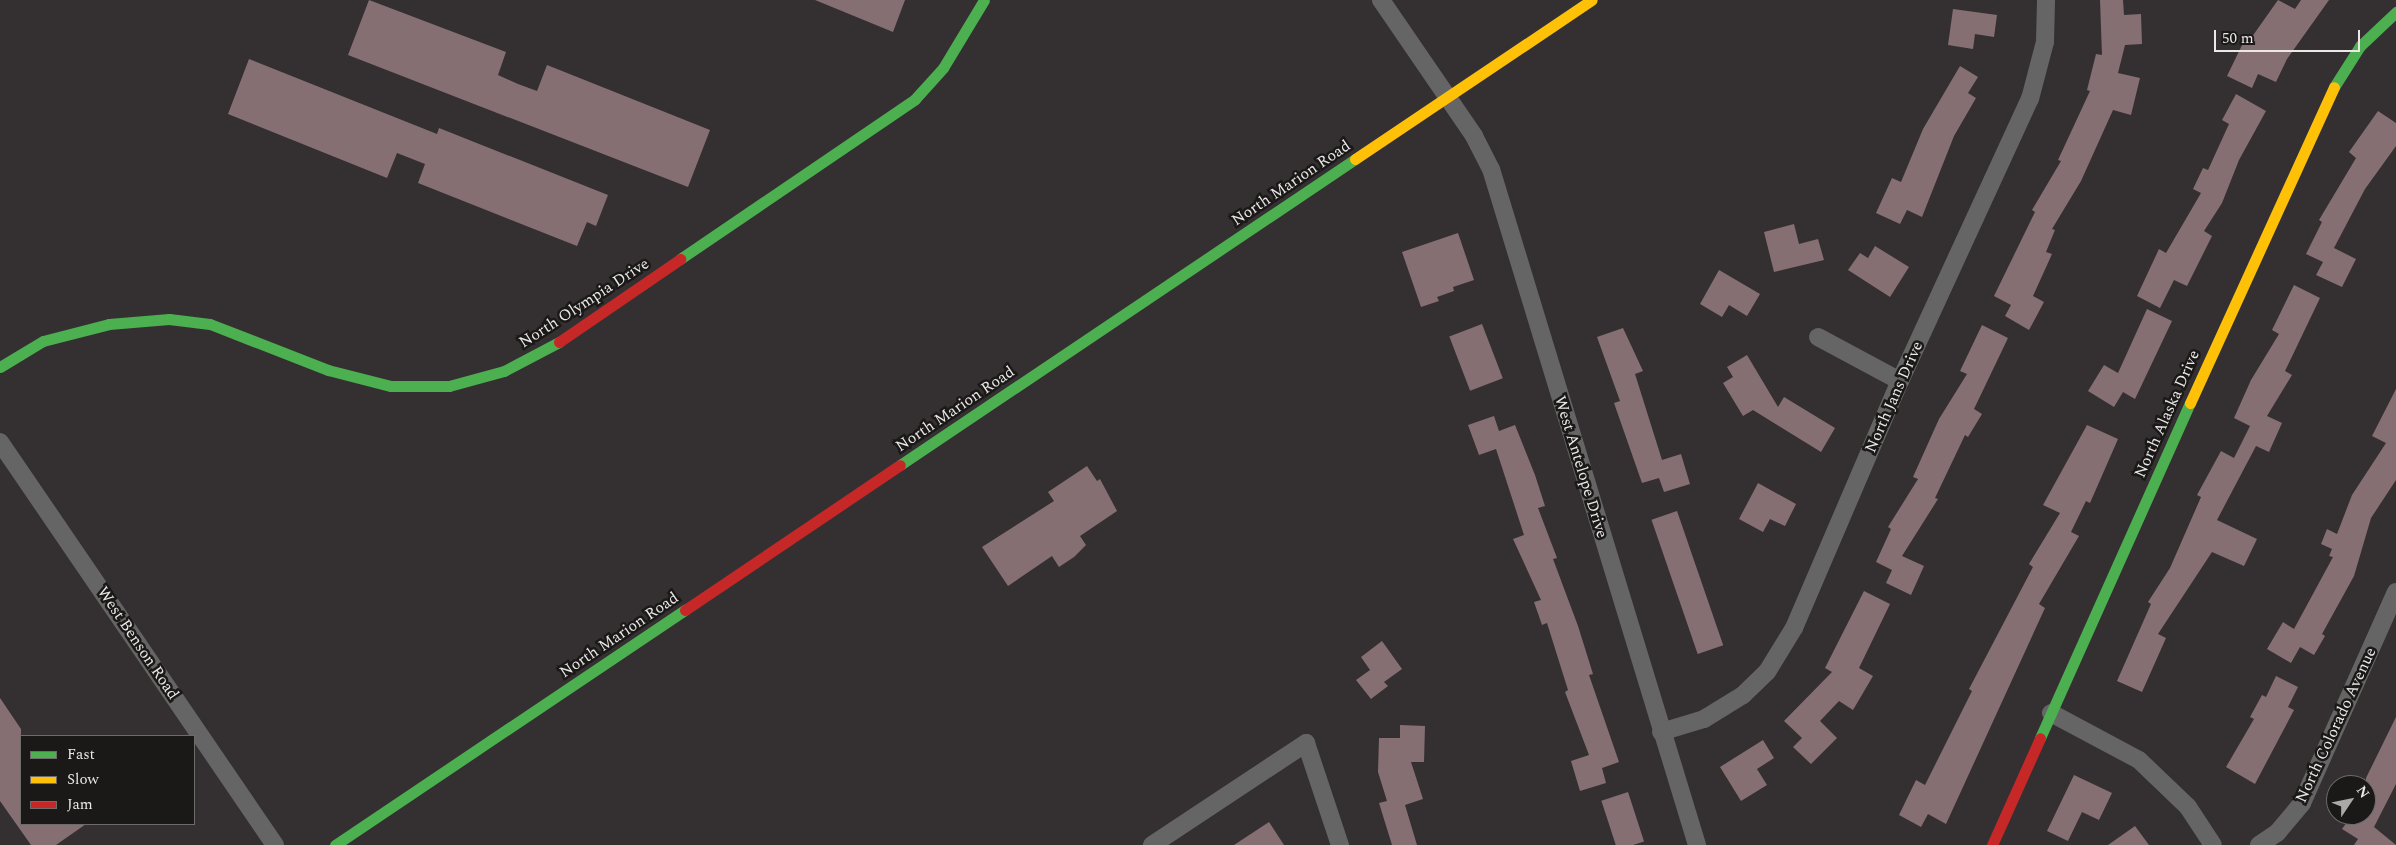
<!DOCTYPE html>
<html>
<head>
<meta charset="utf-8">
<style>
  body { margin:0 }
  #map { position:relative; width:2396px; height:845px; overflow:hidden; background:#343031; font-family:Spectral,serif }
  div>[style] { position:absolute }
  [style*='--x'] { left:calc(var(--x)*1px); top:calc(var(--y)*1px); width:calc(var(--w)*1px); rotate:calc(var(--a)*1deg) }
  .building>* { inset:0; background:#856f72; transform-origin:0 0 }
  .street>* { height:18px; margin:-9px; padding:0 9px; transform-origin:9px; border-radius:9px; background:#666565 }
  .fast>* { height:11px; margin:-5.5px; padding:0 5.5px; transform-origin:5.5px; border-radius:5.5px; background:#4caf50 }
  .slow>* { height:11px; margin:-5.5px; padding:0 5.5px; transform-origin:5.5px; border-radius:5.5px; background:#ffc107 }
  .jam>* { height:11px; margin:-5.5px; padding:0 5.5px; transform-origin:5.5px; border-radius:5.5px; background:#c62828 }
  span { translate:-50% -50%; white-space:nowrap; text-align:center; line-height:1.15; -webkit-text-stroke:5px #1b1818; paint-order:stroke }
  .street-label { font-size:16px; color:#ebe8e8 }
  .legend { position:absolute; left:20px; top:735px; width:175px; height:90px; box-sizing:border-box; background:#1b1818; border:1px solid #6e6b6b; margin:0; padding:6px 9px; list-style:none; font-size:15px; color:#ebe8e8 }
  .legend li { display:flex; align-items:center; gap:10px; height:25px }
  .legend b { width:25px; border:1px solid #6e6b6b }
  .north { position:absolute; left:2326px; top:775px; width:50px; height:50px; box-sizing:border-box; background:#1b1818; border:1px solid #6e6b6b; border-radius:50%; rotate:56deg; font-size:14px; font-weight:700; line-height:20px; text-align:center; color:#ebe8e8 }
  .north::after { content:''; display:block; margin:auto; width:18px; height:22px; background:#aba8a8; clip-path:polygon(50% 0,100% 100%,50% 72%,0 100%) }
  .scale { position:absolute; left:2214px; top:30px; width:146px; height:22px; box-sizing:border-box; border:2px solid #ebe8e8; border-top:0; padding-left:6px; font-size:15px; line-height:18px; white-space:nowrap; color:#ebe8e8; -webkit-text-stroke:4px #1b1818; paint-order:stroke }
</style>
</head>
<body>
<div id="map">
  <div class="building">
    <div style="clip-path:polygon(369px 0,506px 52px,498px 75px,518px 84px,537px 91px,547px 65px,710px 130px,688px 187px,348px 55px)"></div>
    <div style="clip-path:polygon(815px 0,905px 0,893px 32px)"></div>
    <div style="clip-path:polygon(2100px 0,2123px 0,2124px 15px,2141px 14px,2142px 44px,2125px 45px,2118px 73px,2140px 78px,2131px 115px,2113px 110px,2081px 181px,2052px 229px,2055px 230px,2046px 252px,2052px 254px,2033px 296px,2044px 302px,2029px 330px,2005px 316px,2011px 305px,1994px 296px,2035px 212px,2032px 210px,2061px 161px,2058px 160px,2090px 91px,2087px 90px,2096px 54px,2102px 55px)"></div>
    <div style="clip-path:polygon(2278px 0,2295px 9px,2301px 0,2329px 0,2287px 59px,2276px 82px,2258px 74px,2252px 88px,2227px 76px,2245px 39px,2249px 41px)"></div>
    <div style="clip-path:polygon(1953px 9px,1997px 15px,1994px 37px,1975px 34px,1973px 49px,1948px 45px)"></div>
    <div style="clip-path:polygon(249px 59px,437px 134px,439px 128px,608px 195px,596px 226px,587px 222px,577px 246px,418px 183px,425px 164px,397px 153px,387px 178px,228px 114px)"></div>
    <div style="clip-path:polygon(1960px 66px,1978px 77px,1968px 93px,1976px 98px,1954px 136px,1922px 217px,1907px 210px,1900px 224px,1876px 213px,1892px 178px,1901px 182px,1923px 129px)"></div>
    <div style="clip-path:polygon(2236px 94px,2266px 111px,2239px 160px,2222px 203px,2204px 231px,2212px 236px,2187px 286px,2174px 280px,2160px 308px,2137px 296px,2159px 249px,2166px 253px,2201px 193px,2193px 189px,2203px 168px,2208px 170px,2229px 124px,2222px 120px)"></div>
    <div style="clip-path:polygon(2378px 111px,2396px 123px,2396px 146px,2365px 189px,2334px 248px,2356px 259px,2342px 287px,2316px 275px,2323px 262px,2306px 254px,2322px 222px,2319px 220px,2356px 158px,2349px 152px)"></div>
    <div style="clip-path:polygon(1794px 224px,1799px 244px,1818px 239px,1824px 260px,1774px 272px,1764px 232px)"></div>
    <div style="clip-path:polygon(1458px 233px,1474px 280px,1453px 287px,1454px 291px,1437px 297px,1439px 301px,1421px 307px,1402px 252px)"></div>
    <div style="clip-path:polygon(1875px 246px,1909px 267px,1890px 297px,1848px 270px,1860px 253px,1868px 258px)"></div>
    <div style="clip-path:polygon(1719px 270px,1760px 294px,1747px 316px,1729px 305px,1722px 317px,1700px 304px)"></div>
    <div style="clip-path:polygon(2294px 285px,2320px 298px,2285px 371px,2292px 375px,2267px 416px,2282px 423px,2269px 452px,2256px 446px,2217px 520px,2257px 539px,2244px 566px,2212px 552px,2158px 634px,2166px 638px,2142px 692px,2117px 681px,2151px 604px,2148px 602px,2170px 568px,2201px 497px,2197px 495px,2221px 451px,2234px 458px,2250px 426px,2234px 418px,2251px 380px,2279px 334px,2272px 330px)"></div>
    <div style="clip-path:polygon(2147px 309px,2172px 321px,2135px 399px,2123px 392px,2114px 407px,2088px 391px,2104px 365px,2118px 373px)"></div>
    <div style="left:1482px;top:324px;width:58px;height:35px;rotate:69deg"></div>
    <div style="clip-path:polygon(1982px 325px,2008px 338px,1974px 409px,1982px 414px,1968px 437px,1965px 435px,1935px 498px,1938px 499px,1902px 556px,1924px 566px,1911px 595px,1886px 583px,1892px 570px,1876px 562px,1891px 529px,1888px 527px,1918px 479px,1913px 477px,1939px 419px,1967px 374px,1960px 371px)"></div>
    <div style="clip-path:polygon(1623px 328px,1643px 371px,1635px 374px,1662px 460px,1681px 454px,1690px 484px,1664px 492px,1659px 478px,1642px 483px,1614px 403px,1620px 401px,1597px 337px)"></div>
    <div style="clip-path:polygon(1747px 355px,1778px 407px,1784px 397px,1835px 428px,1821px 452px,1753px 410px,1743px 416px,1723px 383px,1733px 377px,1727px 367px)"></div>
    <div style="clip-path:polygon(2396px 389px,2396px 480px,2371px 518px,2354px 576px,2322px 634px,2325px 636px,2314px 655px,2300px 647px,2291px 663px,2267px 649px,2283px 622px,2294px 629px,2333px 557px,2329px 556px,2332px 549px,2321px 544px,2327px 529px,2337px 534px,2352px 495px,2386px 443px,2372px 436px)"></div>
    <div style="clip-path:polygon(1494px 416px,1499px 431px,1515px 425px,1535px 475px,1545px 506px,1538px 508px,1557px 558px,1553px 559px,1578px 626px,1593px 674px,1589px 675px,1619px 762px,1602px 768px,1606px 783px,1580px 791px,1571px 761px,1589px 755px,1565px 692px,1568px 690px,1547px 623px,1542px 625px,1534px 602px,1541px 600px,1513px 539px,1524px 535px,1496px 449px,1479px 455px,1468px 425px)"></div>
    <div style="clip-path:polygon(2087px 425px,2118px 439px,2090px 503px,2086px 501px,2071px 532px,2079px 536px,2039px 604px,2045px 608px,1946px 824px,1928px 814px,1921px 827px,1899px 815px,1916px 780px,1925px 785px,1972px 691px,1969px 689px,2033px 567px,2029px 564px,2060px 513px,2043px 505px)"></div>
    <div style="clip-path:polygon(1087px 466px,1097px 481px,1100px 479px,1117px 511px,1080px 536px,1086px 545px,1074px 557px,1059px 567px,1052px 556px,1008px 586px,982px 547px,1054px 501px,1048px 492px)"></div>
    <div style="clip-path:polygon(1758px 483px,1796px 504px,1785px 526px,1770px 519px,1763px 532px,1739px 519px)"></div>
    <div style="left:1677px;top:511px;width:142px;height:27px;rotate:71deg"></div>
    <div style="clip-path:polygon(1864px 591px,1890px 604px,1859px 668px,1873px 676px,1853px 710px,1839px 701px,1820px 721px,1837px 738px,1811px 764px,1793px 747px,1802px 738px,1784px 721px,1832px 672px,1825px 668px)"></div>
    <div style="clip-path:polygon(1382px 641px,1402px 669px,1384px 682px,1388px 686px,1371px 699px,1356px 680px,1370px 670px,1361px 657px)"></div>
    <div style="clip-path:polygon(2276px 676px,2298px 687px,2288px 707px,2294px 710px,2255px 784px,2226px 767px,2254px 719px,2250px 717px,2262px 695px,2266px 697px)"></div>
    <div style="clip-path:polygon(0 698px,21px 729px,21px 824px,86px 824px,56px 845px,31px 845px,0 801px)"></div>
    <div style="clip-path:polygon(2396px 717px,2396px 784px,2374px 827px,2396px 845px,2354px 845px,2358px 839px,2342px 829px,2352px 815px,2366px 815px,2366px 778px)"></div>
    <div style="clip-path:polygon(1400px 725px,1425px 726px,1424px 762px,1411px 762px,1423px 799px,1405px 805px,1417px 845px,1392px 845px,1379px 803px,1387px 801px,1378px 772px,1379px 738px,1400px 738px)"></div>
    <div style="clip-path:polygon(1763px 740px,1774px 758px,1757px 769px,1767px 785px,1741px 801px,1720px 767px)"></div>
    <div style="clip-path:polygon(2074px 775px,2112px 793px,2099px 820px,2082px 812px,2068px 841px,2047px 831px)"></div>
    <div style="left:1628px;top:792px;width:52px;height:28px;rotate:72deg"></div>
    <div style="clip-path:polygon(1269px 822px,1284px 845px,1234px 845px)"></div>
    <div style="clip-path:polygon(2135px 826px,2149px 845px,2108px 845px)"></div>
  </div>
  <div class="street">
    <div style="--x:1381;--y:0;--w:165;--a:55.6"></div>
    <div style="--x:1474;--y:136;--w:37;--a:63"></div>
    <div style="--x:1491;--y:169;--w:707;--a:73.05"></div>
    <div style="--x:1818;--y:337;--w:93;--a:28.2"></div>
    <div style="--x:0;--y:442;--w:488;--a:55.7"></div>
    <div style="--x:2051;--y:713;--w:100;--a:28.1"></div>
    <div style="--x:2139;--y:760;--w:68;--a:43.8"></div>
    <div style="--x:2188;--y:807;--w:45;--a:56.7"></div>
    <div style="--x:1661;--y:732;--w:45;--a:-16.8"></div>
    <div style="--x:1704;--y:719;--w:46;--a:-31.6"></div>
    <div style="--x:1743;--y:695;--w:33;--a:-44"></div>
    <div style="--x:1767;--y:672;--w:52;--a:-58.5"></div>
    <div style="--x:1794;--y:628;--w:269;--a:-66.8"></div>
    <div style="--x:1900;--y:381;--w:311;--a:-65.3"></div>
    <div style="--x:2030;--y:99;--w:59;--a:-75.3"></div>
    <div style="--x:2045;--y:42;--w:42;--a:-88.6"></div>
    <div style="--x:1152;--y:845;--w:185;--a:-33.5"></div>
    <div style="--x:1306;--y:743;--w:108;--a:71.6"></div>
    <div style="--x:2259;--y:845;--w:22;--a:-34"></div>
    <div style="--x:2277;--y:833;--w:39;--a:-50"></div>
    <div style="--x:2302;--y:803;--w:231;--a:-66"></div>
  </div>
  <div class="fast">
    <div style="--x:2334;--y:87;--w:49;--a:-57.6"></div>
    <div style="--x:2360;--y:46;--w:50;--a:-43.4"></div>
    <div style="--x:680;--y:259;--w:284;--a:-34.2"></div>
    <div style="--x:915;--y:99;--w:42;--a:-47.9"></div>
    <div style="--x:943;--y:68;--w:79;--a:-58.9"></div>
    <div style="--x:0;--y:367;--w:50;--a:-31.2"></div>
    <div style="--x:43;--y:341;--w:68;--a:-14.4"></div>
    <div style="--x:109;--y:324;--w:60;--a:-4.8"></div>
    <div style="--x:169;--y:319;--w:41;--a:7"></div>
    <div style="--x:210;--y:324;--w:127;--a:21.3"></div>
    <div style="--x:328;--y:370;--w:65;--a:14.3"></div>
    <div style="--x:391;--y:386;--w:58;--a:0"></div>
    <div style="--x:449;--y:386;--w:57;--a:-15.3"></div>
    <div style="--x:504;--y:371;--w:62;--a:-27.8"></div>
    <div style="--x:900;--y:465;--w:548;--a:-33.92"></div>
    <div style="--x:2040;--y:738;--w:367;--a:-65.9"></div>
    <div style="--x:335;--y:845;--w:422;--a:-33.9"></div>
  </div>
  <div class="slow">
    <div style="--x:1355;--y:159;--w:285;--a:-33.9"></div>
    <div style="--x:2190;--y:403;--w:347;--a:-65.5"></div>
  </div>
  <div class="jam">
    <div style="--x:559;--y:342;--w:147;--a:-34.4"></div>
    <div style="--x:685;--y:610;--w:259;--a:-34"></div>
    <div style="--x:1992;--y:845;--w:117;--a:-65.8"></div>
  </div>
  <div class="street-label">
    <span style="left:1291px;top:183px;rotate:-34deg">North Marion Road</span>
    <span style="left:584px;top:303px;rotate:-33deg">North Olympia Drive</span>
    <span style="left:1894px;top:397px;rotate:-66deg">North Jans Drive</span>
    <span style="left:955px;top:409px;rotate:-34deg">North Marion Road</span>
    <span style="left:2167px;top:414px;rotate:-66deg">North Alaska Drive</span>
    <span style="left:1581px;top:467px;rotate:73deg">West Antelope Drive</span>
    <span style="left:619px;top:635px;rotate:-34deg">North Marion Road</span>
    <span style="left:138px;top:643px;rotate:56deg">West Benson Road</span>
    <span style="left:2336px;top:725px;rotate:-65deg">North Colorado Avenue</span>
  </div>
  <ul class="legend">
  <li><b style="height:6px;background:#4caf50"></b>Fast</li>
  <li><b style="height:6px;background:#ffc107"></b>Slow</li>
  <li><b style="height:6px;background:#c62828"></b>Jam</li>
  </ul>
  <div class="north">N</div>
  <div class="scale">50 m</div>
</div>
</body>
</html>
